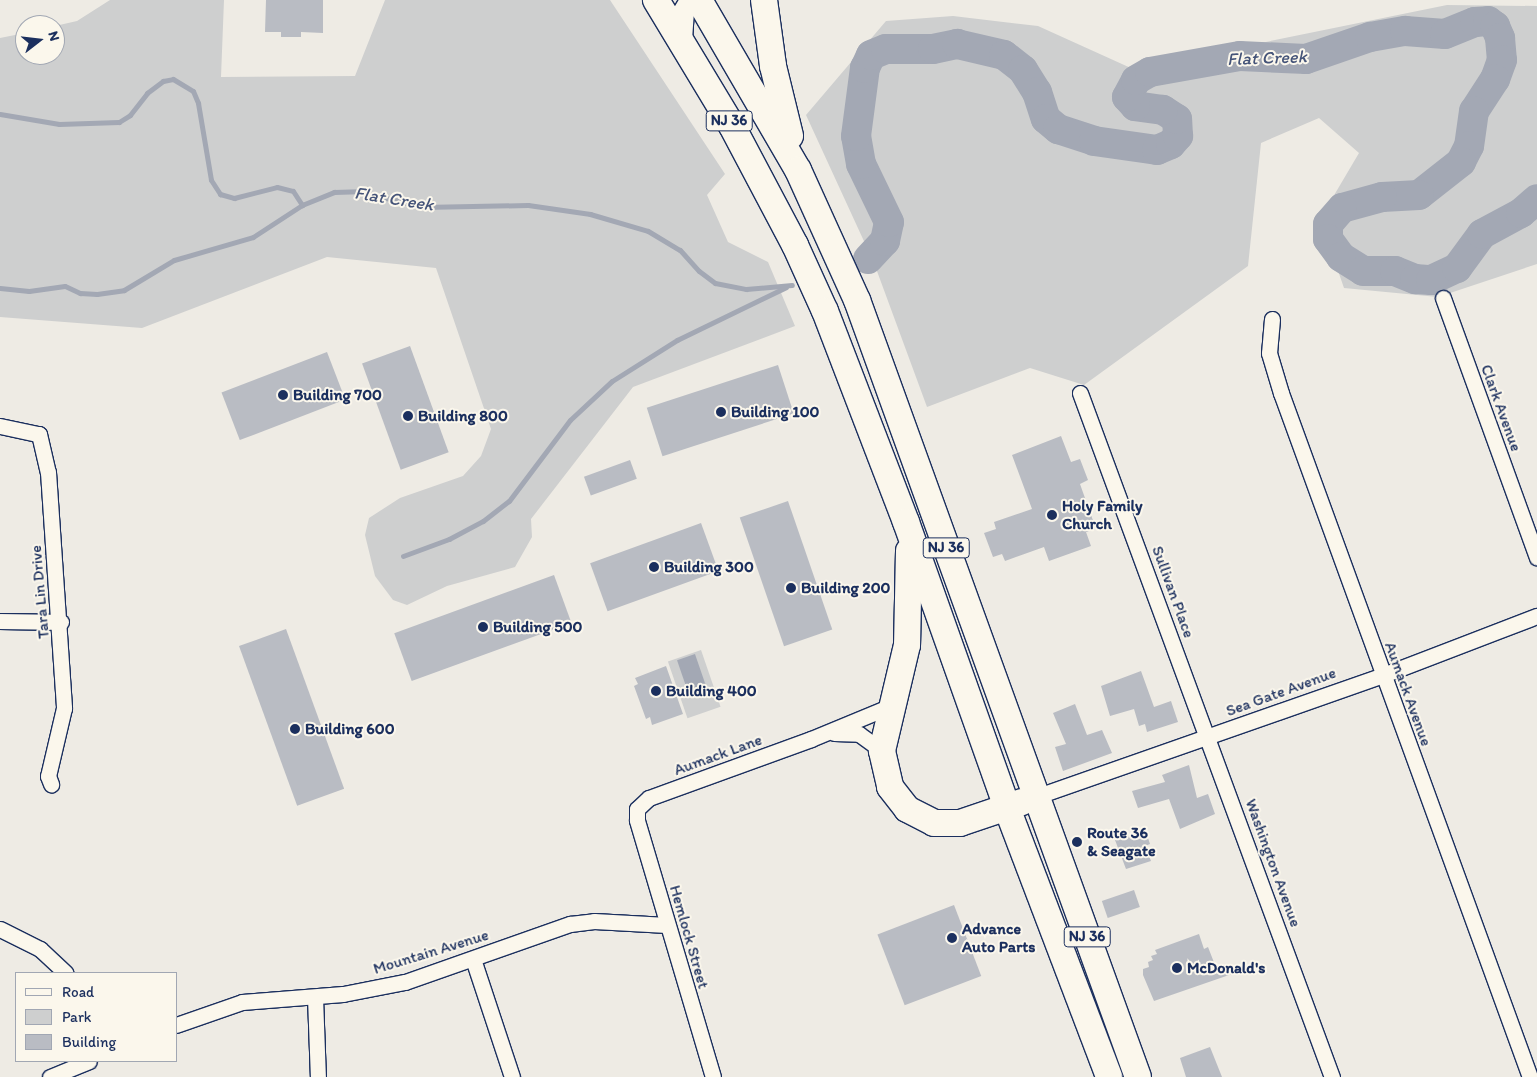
<!DOCTYPE html>
<html>
<head>
<meta charset="utf-8">
<style>
  body { margin:0 }
  #map { position:relative; width:1537px; height:1077px; overflow:hidden; background:#eeebe4; font-family:Itim,sans-serif }
  div>[style] { position:absolute }
  [style*='--x'] { left:calc(var(--x)*1px); top:calc(var(--y)*1px); width:calc(var(--w)*1px); rotate:calc(var(--a)*1deg) }
  .green>* { inset:0; background:#cecfcf; transform-origin:0 0 }
  .water>* { inset:0; background:#a3a8b4; transform-origin:0 0 }
  .stream>* { height:5px; margin:-2.5px; padding:0 2.5px; transform-origin:2.5px; border-radius:2.5px; background:#a3a8b4 }
  .river>* { height:30px; margin:-15px; padding:0 15px; transform-origin:15px; border-radius:15px; background:#a3a8b4 }
  .building>* { inset:0; background:#b9bcc3; transform-origin:0 0 }
  .roads { filter:drop-shadow(1px 0 #1b2f5e) drop-shadow(-1px 0 #1b2f5e) drop-shadow(0 1px #1b2f5e) drop-shadow(0 -1px #1b2f5e) }
  .street>* { height:15px; margin:-7.5px; padding:0 7.5px; transform-origin:7.5px; border-radius:7.5px; background:#fbf7ec }
  .secondary>* { height:21px; margin:-10.5px; padding:0 10.5px; transform-origin:10.5px; border-radius:10.5px; background:#fbf7ec }
  .highway>* { height:26px; margin:-13px; padding:0 13px; transform-origin:13px; border-radius:13px; background:#fbf7ec }
  .dots>* { width:14px; height:14px; translate:-50% -50%; box-sizing:border-box; border:2px solid #fbf7ec; border-radius:50% }
  span { translate:-50% -50%; white-space:nowrap; text-align:center; line-height:1.15; -webkit-text-stroke:4px #fbf7ec; paint-order:stroke }
  .shield-label span { padding:1px 4px; background:#fbf7ec; border:1px solid; border-radius:4px; -webkit-text-stroke-width:0 }
  .shield-label { font-size:15px; color:#1b2f5e; font-weight:700 }
  .poi-label { font-size:16px; color:#1b2f5e; font-weight:700 }
  .left { translate:0 -50%; text-align:left }
  .street-label { font-size:16px; color:#1b2f5e }
  .water-label { font-size:18px; color:#445378; font-style:italic }
  .legend { position:absolute; left:15px; top:972px; width:162px; height:90px; box-sizing:border-box; background:#fbf7ec; border:1px solid #a1a7b3; margin:0; padding:6px 9px; list-style:none; font-size:15px; color:#1b2f5e }
  .legend li { display:flex; align-items:center; gap:10px; height:25px }
  .legend b { width:25px; border:1px solid #a1a7b3 }
  .north { position:absolute; left:15px; top:15px; width:50px; height:50px; box-sizing:border-box; background:#fbf7ec; border:1px solid #a1a7b3; border-radius:50%; rotate:74deg; font-size:14px; font-weight:700; line-height:20px; text-align:center; color:#1b2f5e }
  .north::after { content:''; display:block; margin:auto; width:18px; height:22px; background:#1b2f5e; clip-path:polygon(50% 0,100% 100%,50% 72%,0 100%) }
</style>
</head>
<body>
<div id="map">
  <div class="green">
    <div style="clip-path:polygon(110px 0,224px 0,221px 77px,355px 76px,385px 0,610px 0,725px 174px,707px 195px,728px 242px,768px 262px,795px 326px,633px 387px,531px 519px,532px 537px,515px 567px,447px 586px,407px 605px,393px 600px,375px 576px,365px 535px,369px 518px,400px 498px,463px 476px,481px 456px,491px 429px,436px 268px,327px 257px,142px 328px,0 317px,0 38px,25px 33px,25px 55px,55px 55px,55px 26px,77px 21px)"></div>
    <div style="clip-path:polygon(1447px 5px,1537px 6px,1537px 264px,1438px 297px,1344px 288px,1320px 219px,1359px 153px,1319px 118px,1261px 143px,1248px 266px,1084px 385px,1030px 368px,927px 407px,874px 263px,806px 115px,886px 21px,953px 16px,1038px 26px,1133px 69px)"></div>
    <div style="left:701px;top:650px;width:60px;height:35px;rotate:71deg"></div>
  </div>
  <div class="water">
    <div style="left:695px;top:654px;width:39px;height:19px;rotate:71deg"></div>
  </div>
  <div class="stream">
    <div style="--x:0;--y:114;--w:60;--a:9.6"></div>
    <div style="--x:59;--y:124;--w:60;--a:-1.9"></div>
    <div style="--x:119;--y:122;--w:13;--a:-32"></div>
    <div style="--x:130;--y:115;--w:28;--a:-52"></div>
    <div style="--x:147;--y:93;--w:20;--a:-37"></div>
    <div style="--x:163;--y:81;--w:10;--a:-11"></div>
    <div style="--x:173;--y:79;--w:23;--a:31"></div>
    <div style="--x:193;--y:91;--w:13;--a:67"></div>
    <div style="--x:198;--y:103;--w:78;--a:80.4"></div>
    <div style="--x:211;--y:180;--w:17;--a:57"></div>
    <div style="--x:220;--y:194;--w:15;--a:16"></div>
    <div style="--x:234;--y:198;--w:44;--a:-14.3"></div>
    <div style="--x:277;--y:187;--w:16;--a:14"></div>
    <div style="--x:293;--y:191;--w:17;--a:57"></div>
    <div style="--x:0;--y:288;--w:29;--a:6"></div>
    <div style="--x:29;--y:291;--w:36;--a:-8"></div>
    <div style="--x:65;--y:286;--w:17;--a:25"></div>
    <div style="--x:80;--y:293;--w:17;--a:3"></div>
    <div style="--x:97;--y:294;--w:27;--a:-8"></div>
    <div style="--x:124;--y:290;--w:58;--a:-31"></div>
    <div style="--x:174;--y:260;--w:82;--a:-16.2"></div>
    <div style="--x:253;--y:237;--w:59;--a:-33.1"></div>
    <div style="--x:302;--y:205;--w:35;--a:-22"></div>
    <div style="--x:334;--y:192;--w:24;--a:-2"></div>
    <div style="--x:358;--y:191;--w:67;--a:13.8"></div>
    <div style="--x:423;--y:207;--w:105;--a:-1.1"></div>
    <div style="--x:528;--y:205;--w:63;--a:8.3"></div>
    <div style="--x:590;--y:214;--w:60;--a:16.3"></div>
    <div style="--x:648;--y:231;--w:37;--a:31"></div>
    <div style="--x:680;--y:250;--w:28;--a:48"></div>
    <div style="--x:699;--y:271;--w:20;--a:37"></div>
    <div style="--x:715;--y:283;--w:32;--a:11"></div>
    <div style="--x:746;--y:289;--w:46;--a:-5"></div>
    <div style="--x:403;--y:556;--w:49;--a:-20.3"></div>
    <div style="--x:449;--y:539;--w:38;--a:-28"></div>
    <div style="--x:483;--y:521;--w:33;--a:-38"></div>
    <div style="--x:509;--y:501;--w:101;--a:-53"></div>
    <div style="--x:570;--y:420;--w:57;--a:-42.9"></div>
    <div style="--x:612;--y:381;--w:77;--a:-32.2"></div>
    <div style="--x:677;--y:340;--w:121;--a:-25.9"></div>
  </div>
  <div class="river">
    <div style="--x:868;--y:259;--w:25;--a:-47"></div>
    <div style="--x:885;--y:241;--w:19;--a:-78"></div>
    <div style="--x:889;--y:222;--w:64;--a:-115.8"></div>
    <div style="--x:861;--y:164;--w:28;--a:-100"></div>
    <div style="--x:856;--y:136;--w:69;--a:-82.5"></div>
    <div style="--x:865;--y:68;--w:14;--a:-65"></div>
    <div style="--x:871;--y:55;--w:16;--a:-22"></div>
    <div style="--x:886;--y:49;--w:47;--a:0"></div>
    <div style="--x:933;--y:49;--w:25;--a:-12"></div>
    <div style="--x:957;--y:44;--w:48;--a:13.2"></div>
    <div style="--x:1004;--y:55;--w:24;--a:38"></div>
    <div style="--x:1023;--y:70;--w:26;--a:58"></div>
    <div style="--x:1037;--y:92;--w:28;--a:72"></div>
    <div style="--x:1046;--y:119;--w:16;--a:40"></div>
    <div style="--x:1058;--y:129;--w:38;--a:18"></div>
    <div style="--x:1094;--y:141;--w:64;--a:8.1"></div>
    <div style="--x:1157;--y:150;--w:15;--a:-23"></div>
    <div style="--x:1171;--y:144;--w:11;--a:-49"></div>
    <div style="--x:1178;--y:136;--w:17;--a:-93"></div>
    <div style="--x:1177;--y:119;--w:17;--a:-147"></div>
    <div style="--x:1163;--y:110;--w:28;--a:-172"></div>
    <div style="--x:1135;--y:106;--w:12;--a:-132"></div>
    <div style="--x:1127;--y:97;--w:19;--a:-62"></div>
    <div style="--x:1136;--y:80;--w:16;--a:-30"></div>
    <div style="--x:1150;--y:72;--w:91;--a:-10.1"></div>
    <div style="--x:1240;--y:56;--w:66;--a:2.6"></div>
    <div style="--x:1306;--y:59;--w:68;--a:-19"></div>
    <div style="--x:1370;--y:37;--w:36;--a:-10"></div>
    <div style="--x:1405;--y:31;--w:40;--a:4.3"></div>
    <div style="--x:1445;--y:34;--w:32;--a:-22"></div>
    <div style="--x:1475;--y:22;--w:13;--a:-4"></div>
    <div style="--x:1488;--y:21;--w:9;--a:36"></div>
    <div style="--x:1495;--y:26;--w:13;--a:67"></div>
    <div style="--x:1500;--y:38;--w:22;--a:85"></div>
    <div style="--x:1502;--y:60;--w:20;--a:110"></div>
    <div style="--x:1495;--y:79;--w:38;--a:123"></div>
    <div style="--x:1474;--y:111;--w:35;--a:98"></div>
    <div style="--x:1469;--y:146;--w:18;--a:117"></div>
    <div style="--x:1461;--y:162;--w:53;--a:141.8"></div>
    <div style="--x:1419;--y:195;--w:37;--a:177"></div>
    <div style="--x:1382;--y:197;--w:41;--a:164.6"></div>
    <div style="--x:1342;--y:208;--w:21;--a:131"></div>
    <div style="--x:1328;--y:224;--w:15;--a:90"></div>
    <div style="--x:1328;--y:239;--w:22;--a:54"></div>
    <div style="--x:1341;--y:257;--w:26;--a:32"></div>
    <div style="--x:1363;--y:271;--w:32;--a:0"></div>
    <div style="--x:1395;--y:271;--w:22;--a:22"></div>
    <div style="--x:1415;--y:279;--w:16;--a:4"></div>
    <div style="--x:1431;--y:280;--w:29;--a:-25"></div>
    <div style="--x:1457;--y:268;--w:42;--a:-53.7"></div>
    <div style="--x:1482;--y:234;--w:44;--a:-28.3"></div>
    <div style="--x:1521;--y:213;--w:21;--a:-41"></div>
  </div>
  <div class="building">
    <div style="clip-path:polygon(266px 0,323px 0,323px 33px,301px 32px,301px 37px,281px 37px,281px 32px,265px 32px)"></div>
    <div style="left:410px;top:346px;width:113px;height:51px;rotate:70deg"></div>
    <div style="left:327px;top:352px;width:51px;height:113px;rotate:69deg"></div>
    <div style="left:778px;top:365px;width:51px;height:138px;rotate:72deg"></div>
    <div style="clip-path:polygon(1061px 436px,1071px 462px,1080px 459px,1088px 480px,1080px 484px,1096px 529px,1086px 532px,1091px 546px,1049px 561px,1044px 547px,1005px 561px,1002px 554px,993px 557px,984px 533px,996px 529px,994px 522px,1032px 509px,1012px 455px)"></div>
    <div style="left:630px;top:460px;width:20px;height:49px;rotate:70deg"></div>
    <div style="left:788px;top:501px;width:136px;height:51px;rotate:71deg"></div>
    <div style="left:701px;top:523px;width:51px;height:118px;rotate:70deg"></div>
    <div style="left:554px;top:575px;width:51px;height:170px;rotate:70deg"></div>
    <div style="left:286px;top:629px;width:170px;height:50px;rotate:70deg"></div>
    <div style="clip-path:polygon(666px 666px,683px 714px,652px 725px,650px 717px,646px 719px,634px 686px,638px 684px,635px 678px)"></div>
    <div style="clip-path:polygon(1141px 671px,1154px 707px,1171px 701px,1178px 722px,1147px 732px,1145px 724px,1139px 726px,1134px 709px,1110px 716px,1101px 686px)"></div>
    <div style="clip-path:polygon(1075px 704px,1087px 735px,1102px 730px,1112px 753px,1063px 771px,1055px 747px,1066px 744px,1053px 713px)"></div>
    <div style="clip-path:polygon(1189px 765px,1197px 798px,1208px 794px,1215px 814px,1180px 829px,1169px 799px,1138px 808px,1132px 791px,1165px 782px,1162px 775px)"></div>
    <div style="clip-path:polygon(1146px 832px,1150px 844px,1145px 846px,1151px 861px,1126px 869px,1115px 840px)"></div>
    <div style="left:1134px;top:890px;width:18px;height:34px;rotate:71deg"></div>
    <div style="left:954px;top:905px;width:76px;height:82px;rotate:69deg"></div>
    <div style="clip-path:polygon(1199px 934px,1204px 949px,1208px 947px,1215px 965px,1232px 974px,1154px 1001px,1143px 975px,1143px 969px,1149px 967px,1148px 962px,1153px 960px,1151px 956px,1157px 954px,1155px 950px)"></div>
    <div style="clip-path:polygon(1210px 1047px,1222px 1077px,1186px 1077px,1180px 1058px)"></div>
  </div>
  <div class="roads">
    <div class="street">
      <div style="--x:1443;--y:298;--w:276;--a:70.1"></div>
      <div style="--x:1272;--y:319;--w:34;--a:95"></div>
      <div style="--x:1269;--y:353;--w:42;--a:73.3"></div>
      <div style="--x:1281;--y:393;--w:728;--a:70"></div>
      <div style="--x:1080;--y:393;--w:729;--a:69.78"></div>
      <div style="--x:0;--y:426;--w:40;--a:12"></div>
      <div style="--x:39;--y:434;--w:39;--a:77"></div>
      <div style="--x:48;--y:472;--w:237;--a:86.1"></div>
      <div style="--x:64;--y:708;--w:70;--a:103.2"></div>
      <div style="--x:48;--y:776;--w:9;--a:69"></div>
      <div style="--x:0;--y:621;--w:61;--a:0.9"></div>
      <div style="--x:834;--y:733;--w:25;--a:2"></div>
      <div style="--x:859;--y:734;--w:29;--a:36"></div>
      <div style="--x:1035;--y:797;--w:369;--a:-19.3"></div>
      <div style="--x:1383;--y:675;--w:165;--a:-21"></div>
      <div style="--x:0;--y:929;--w:45;--a:26.6"></div>
      <div style="--x:40;--y:949;--w:35;--a:43"></div>
      <div style="--x:473;--y:959;--w:124;--a:71.7"></div>
      <div style="--x:315;--y:997;--w:80;--a:87.9"></div>
      <div style="--x:176;--y:1025;--w:70;--a:-19.2"></div>
      <div style="--x:242;--y:1002;--w:101;--a:-4.5"></div>
      <div style="--x:343;--y:994;--w:63;--a:-11"></div>
      <div style="--x:405;--y:982;--w:175;--a:-19.4"></div>
      <div style="--x:570;--y:924;--w:24;--a:-7"></div>
      <div style="--x:594;--y:921;--w:73;--a:3.1"></div>
      <div style="--x:50;--y:1077;--w:42;--a:-22.3"></div>
      <div style="--x:713;--y:1077;--w:268;--a:-106.5"></div>
      <div style="--x:637;--y:820;--w:11;--a:-90"></div>
      <div style="--x:637;--y:809;--w:16;--a:-43"></div>
      <div style="--x:649;--y:798;--w:172;--a:-20"></div>
      <div style="--x:811;--y:739;--w:89;--a:-22.5"></div>
    </div>
    <div class="secondary">
      <div style="--x:681;--y:39;--w:27;--a:-86"></div>
      <div style="--x:683;--y:12;--w:14;--a:-60"></div>
    </div>
    <div class="highway">
      <div style="--x:656;--y:0;--w:147;--a:58.9"></div>
      <div style="--x:732;--y:126;--w:135;--a:62.1"></div>
      <div style="--x:795;--y:245;--w:72;--a:65.6"></div>
      <div style="--x:825;--y:311;--w:226;--a:69"></div>
      <div style="--x:906;--y:522;--w:303;--a:70.5"></div>
      <div style="--x:1007;--y:808;--w:288;--a:69.2"></div>
      <div style="--x:699;--y:0;--w:197;--a:59.8"></div>
      <div style="--x:798;--y:170;--w:143;--a:65.6"></div>
      <div style="--x:857;--y:300;--w:826;--a:70.12"></div>
      <div style="--x:764;--y:0;--w:67;--a:82.2"></div>
      <div style="--x:773;--y:66;--w:72;--a:76.3"></div>
      <div style="--x:909;--y:551;--w:94;--a:91.2"></div>
      <div style="--x:907;--y:645;--w:109;--a:103.3"></div>
      <div style="--x:882;--y:751;--w:37;--a:77"></div>
      <div style="--x:890;--y:787;--w:28;--a:52"></div>
      <div style="--x:907;--y:809;--w:30;--a:27"></div>
      <div style="--x:934;--y:823;--w:26;--a:0"></div>
      <div style="--x:960;--y:823;--w:65;--a:-18.7"></div>
    </div>
  </div>
  <div class="dots">
    <div style="left:283px;top:395px;background:#1b2f5e"></div>
    <div style="left:721px;top:412px;background:#1b2f5e"></div>
    <div style="left:408px;top:416px;background:#1b2f5e"></div>
    <div style="left:1052px;top:515px;background:#1b2f5e"></div>
    <div style="left:654px;top:567px;background:#1b2f5e"></div>
    <div style="left:791px;top:588px;background:#1b2f5e"></div>
    <div style="left:483px;top:627px;background:#1b2f5e"></div>
    <div style="left:656px;top:691px;background:#1b2f5e"></div>
    <div style="left:295px;top:729px;background:#1b2f5e"></div>
    <div style="left:1077px;top:842px;background:#1b2f5e"></div>
    <div style="left:952px;top:938px;background:#1b2f5e"></div>
    <div style="left:1177px;top:968px;background:#1b2f5e"></div>
  </div>
  <div class="shield-label">
    <span style="left:729px;top:121px">NJ 36</span>
    <span style="left:946px;top:548px">NJ 36</span>
    <span style="left:1087px;top:937px">NJ 36</span>
  </div>
  <div class="poi-label">
    <span class="left" style="left:293px;top:395px">Building 700</span>
    <span class="left" style="left:731px;top:412px">Building 100</span>
    <span class="left" style="left:418px;top:416px">Building 800</span>
    <span class="left" style="left:1062px;top:515px">Holy Family<br>Church</span>
    <span class="left" style="left:664px;top:567px">Building 300</span>
    <span class="left" style="left:801px;top:588px">Building 200</span>
    <span class="left" style="left:493px;top:627px">Building 500</span>
    <span class="left" style="left:666px;top:691px">Building 400</span>
    <span class="left" style="left:305px;top:729px">Building 600</span>
    <span class="left" style="left:1087px;top:842px">Route 36<br>&amp; Seagate</span>
    <span class="left" style="left:962px;top:938px">Advance<br>Auto Parts</span>
    <span class="left" style="left:1187px;top:968px">McDonald's</span>
  </div>
  <div class="street-label">
    <span style="left:1501px;top:408px;rotate:70deg">Clark Avenue</span>
    <span style="left:40px;top:592px;rotate:-95deg">Tara Lin Drive</span>
    <span style="left:1173px;top:592px;rotate:70deg">Sullivan Place</span>
    <span style="left:1281px;top:692px;rotate:-20deg">Sea Gate Avenue</span>
    <span style="left:1408px;top:694px;rotate:70deg">Aumack Avenue</span>
    <span style="left:718px;top:755px;rotate:-20deg">Aumack Lane</span>
    <span style="left:1273px;top:863px;rotate:70deg">Washington Avenue</span>
    <span style="left:689px;top:937px;rotate:74deg">Hemlock Street</span>
    <span style="left:431px;top:952px;rotate:-17deg">Mountain Avenue</span>
  </div>
  <div class="water-label">
    <span style="left:1267px;top:58px;rotate:-2deg">Flat Creek</span>
    <span style="left:394px;top:199px;rotate:9deg">Flat Creek</span>
  </div>
  <ul class="legend">
  <li><b style="height:6px;background:#fbf7ec"></b>Road</li>
  <li><b style="height:14px;background:#cecfcf"></b>Park</li>
  <li><b style="height:14px;background:#b9bcc3"></b>Building</li>
  </ul>
  <div class="north">N</div>
</div>
</body>
</html>
